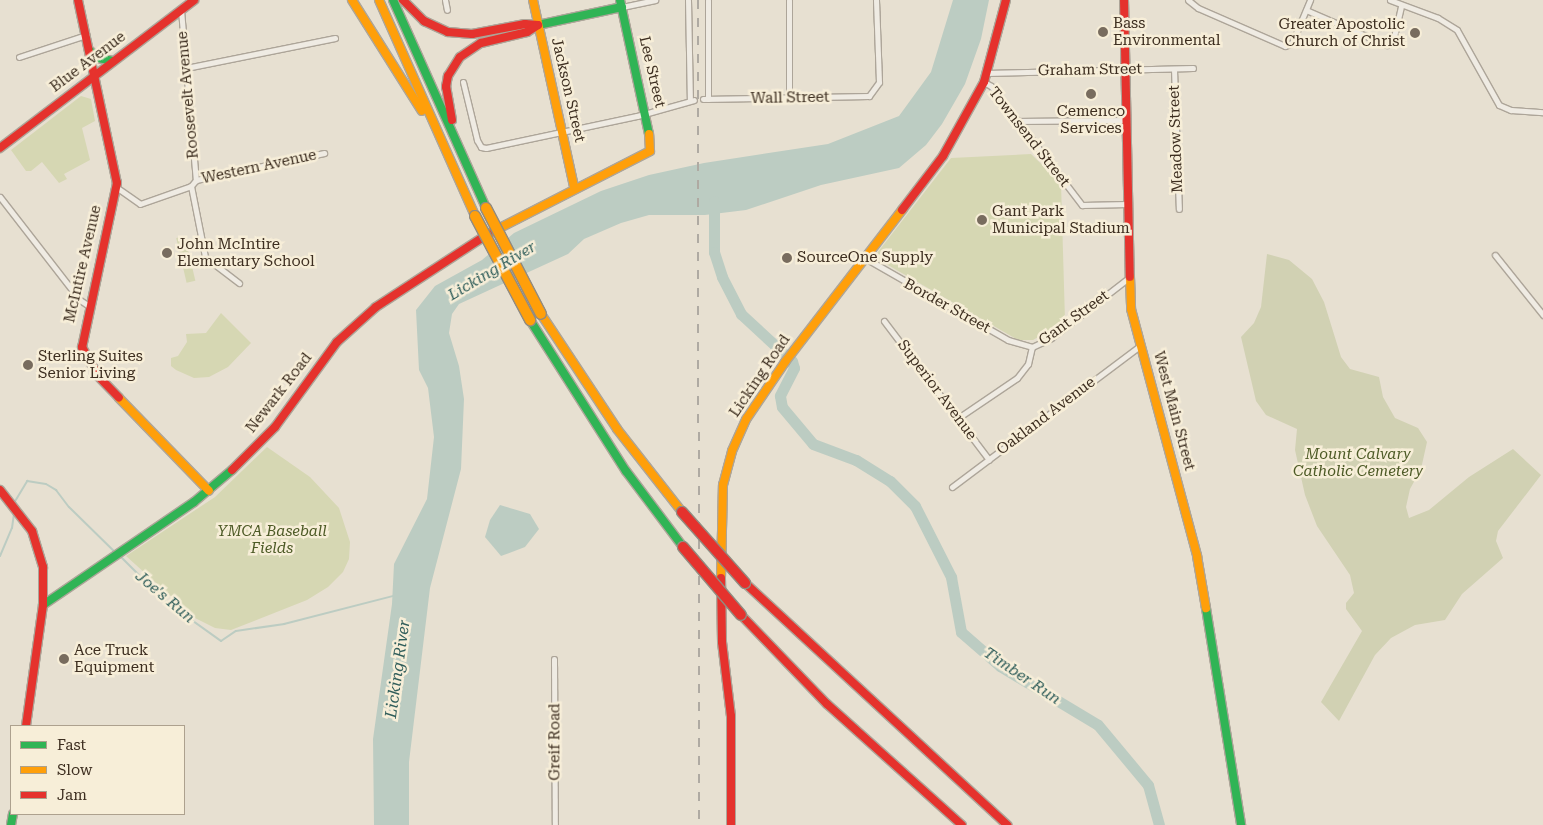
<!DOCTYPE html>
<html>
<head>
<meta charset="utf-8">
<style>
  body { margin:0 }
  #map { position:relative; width:1543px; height:825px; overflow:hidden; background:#e7e0d1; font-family:"Roboto Serif",serif }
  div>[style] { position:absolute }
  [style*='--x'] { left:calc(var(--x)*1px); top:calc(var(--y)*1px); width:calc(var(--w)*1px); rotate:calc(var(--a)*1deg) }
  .green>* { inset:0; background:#d6d7b3; transform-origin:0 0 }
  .cemetery>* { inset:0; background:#d1d1b3 }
  .water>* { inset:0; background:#bcccc2 }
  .stream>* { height:2px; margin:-1px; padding:0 1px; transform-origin:1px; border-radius:1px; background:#bcccc2 }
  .river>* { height:11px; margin:-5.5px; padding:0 5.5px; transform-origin:5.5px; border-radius:5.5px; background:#bcccc2 }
  .roads { filter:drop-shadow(1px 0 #ada599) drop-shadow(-1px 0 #ada599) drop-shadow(0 1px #ada599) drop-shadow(0 -1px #ada599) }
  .street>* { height:5px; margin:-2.5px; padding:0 2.5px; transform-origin:2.5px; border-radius:2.5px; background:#efebe3 }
  .fast>* { height:8px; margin:-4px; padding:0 4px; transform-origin:4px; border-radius:4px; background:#30b455 }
  .slow>* { height:8px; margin:-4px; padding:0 4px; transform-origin:4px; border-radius:4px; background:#ff9f0a }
  .jam>* { height:8px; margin:-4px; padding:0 4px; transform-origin:4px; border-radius:4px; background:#e5322d }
  .rail>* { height:2px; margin-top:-1px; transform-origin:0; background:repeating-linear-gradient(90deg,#afaaa2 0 9px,transparent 0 18px) }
  .bridges { filter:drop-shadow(1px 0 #928b80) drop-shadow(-1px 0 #928b80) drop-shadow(0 1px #928b80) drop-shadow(0 -1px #928b80) }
  .slow-bridge>* { height:10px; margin:-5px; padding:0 5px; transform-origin:5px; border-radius:5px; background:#ff9f0a }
  .jam-bridge>* { height:10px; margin:-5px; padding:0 5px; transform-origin:5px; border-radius:5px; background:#e5322d }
  .dots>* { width:14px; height:14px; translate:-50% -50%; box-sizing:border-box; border:2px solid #f7eed8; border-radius:50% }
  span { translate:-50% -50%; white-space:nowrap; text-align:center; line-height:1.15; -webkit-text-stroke:5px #f7eed8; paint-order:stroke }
  .poi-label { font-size:15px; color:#3d2e20 }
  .left { translate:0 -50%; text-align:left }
  .right { translate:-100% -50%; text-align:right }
  .street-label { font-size:15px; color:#3d2e20 }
  .park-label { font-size:15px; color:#4d5a26; font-style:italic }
  .water-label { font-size:16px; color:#2f5d5a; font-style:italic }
  .legend { position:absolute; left:10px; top:725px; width:175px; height:90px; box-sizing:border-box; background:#f7eed8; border:1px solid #ada18e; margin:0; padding:6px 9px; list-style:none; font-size:15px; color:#3d2e20 }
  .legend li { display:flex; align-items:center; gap:10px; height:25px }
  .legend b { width:25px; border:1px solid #ada18e }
</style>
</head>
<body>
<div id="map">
  <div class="green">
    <div style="clip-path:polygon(81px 96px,91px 99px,95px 121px,82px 128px,90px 160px,64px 174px,67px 179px,59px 183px,42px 162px,31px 171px,26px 171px,11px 150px)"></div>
    <div style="clip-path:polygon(1031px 154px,1061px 183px,1065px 320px,1052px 329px,1033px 340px,1018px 340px,874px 257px,951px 158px)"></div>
    <div style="left:185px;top:236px;width:46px;height:9px;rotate:77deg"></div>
    <div style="clip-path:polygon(221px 313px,251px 343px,228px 367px,209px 377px,194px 378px,176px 370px,171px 366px,171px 358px,178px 356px,187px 342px,186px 334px,206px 333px)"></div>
    <div style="clip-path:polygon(267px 447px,310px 477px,339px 508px,350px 542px,349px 559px,343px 572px,328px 587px,307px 600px,231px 630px,215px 628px,195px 618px,126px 556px,215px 497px)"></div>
  </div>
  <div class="cemetery">
    <div style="clip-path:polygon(1267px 254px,1289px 260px,1312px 279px,1324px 302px,1341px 357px,1350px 369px,1379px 377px,1383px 397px,1395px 418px,1418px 428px,1427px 442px,1421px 469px,1410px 489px,1406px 507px,1409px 518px,1429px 510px,1469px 477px,1513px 449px,1541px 475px,1498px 531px,1496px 541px,1503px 558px,1462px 594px,1445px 620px,1415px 625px,1391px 638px,1375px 655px,1339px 721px,1321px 702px,1362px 631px,1346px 609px,1346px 603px,1354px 593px,1350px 575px,1317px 526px,1305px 495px,1295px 450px,1297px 429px,1266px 415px,1256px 401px,1241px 337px,1254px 323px,1261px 307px)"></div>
  </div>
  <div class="water">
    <div style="clip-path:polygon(953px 0,989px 0,981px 39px,965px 84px,942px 124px,926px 145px,899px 168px,821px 185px,746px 210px,705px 215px,649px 215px,621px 223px,584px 239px,568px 254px,459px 304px,452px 314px,449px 333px,459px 366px,464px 399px,461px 469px,430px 588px,409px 762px,409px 825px,374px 825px,373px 739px,392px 604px,394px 564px,427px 499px,434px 437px,428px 388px,419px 370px,416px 310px,435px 286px,482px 260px,514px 233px,601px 191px,649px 175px,704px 163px,828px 144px,899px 116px,931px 72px)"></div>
    <div style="clip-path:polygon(500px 505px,530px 514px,539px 529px,525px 547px,501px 556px,485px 537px,490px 520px)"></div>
  </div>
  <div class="stream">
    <div style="--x:14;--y:503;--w:26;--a:-59"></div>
    <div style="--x:27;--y:481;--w:19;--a:9"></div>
    <div style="--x:46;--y:484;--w:12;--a:31"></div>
    <div style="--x:56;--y:490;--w:21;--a:53"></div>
    <div style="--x:69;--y:507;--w:66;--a:44.4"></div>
    <div style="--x:0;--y:556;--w:30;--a:-67"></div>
    <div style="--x:12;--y:528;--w:15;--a:-82"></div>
    <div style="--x:120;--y:556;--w:64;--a:45"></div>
    <div style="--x:165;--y:601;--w:69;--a:35.5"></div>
    <div style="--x:221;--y:641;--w:18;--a:-34"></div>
    <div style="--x:236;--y:631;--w:49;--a:-8.3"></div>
    <div style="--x:284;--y:624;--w:113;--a:-14.4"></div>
  </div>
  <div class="river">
    <div style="--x:714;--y:201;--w:51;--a:90"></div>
    <div style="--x:714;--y:252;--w:26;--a:72"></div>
    <div style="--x:722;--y:277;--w:42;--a:62.8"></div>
    <div style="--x:741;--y:314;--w:69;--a:42.7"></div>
    <div style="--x:792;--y:361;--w:7;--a:74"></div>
    <div style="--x:794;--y:368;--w:31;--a:117"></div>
    <div style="--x:780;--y:396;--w:11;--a:80"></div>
    <div style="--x:782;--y:407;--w:48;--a:50"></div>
    <div style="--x:813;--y:444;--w:46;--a:20.4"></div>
    <div style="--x:856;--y:460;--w:40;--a:32"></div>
    <div style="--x:890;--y:481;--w:35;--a:45"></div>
    <div style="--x:915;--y:506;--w:80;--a:63.1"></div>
    <div style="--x:951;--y:577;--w:56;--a:79.7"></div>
    <div style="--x:961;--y:632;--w:52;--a:41.1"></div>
    <div style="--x:1000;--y:666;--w:114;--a:31"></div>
    <div style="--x:1098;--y:725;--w:78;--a:50.2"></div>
    <div style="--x:1148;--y:785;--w:41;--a:74.6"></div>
  </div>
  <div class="roads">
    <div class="street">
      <div style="--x:445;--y:0;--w:10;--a:79"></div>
      <div style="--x:688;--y:0;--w:100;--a:88.9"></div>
      <div style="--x:708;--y:0;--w:99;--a:90"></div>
      <div style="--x:1188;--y:0;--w:13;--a:39"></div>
      <div style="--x:1198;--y:8;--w:95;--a:23.6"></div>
      <div style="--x:1285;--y:46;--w:8;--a:-23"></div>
      <div style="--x:1292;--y:43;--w:47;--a:-67.3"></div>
      <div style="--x:1390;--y:0;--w:51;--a:20.6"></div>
      <div style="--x:1438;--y:18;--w:22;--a:32"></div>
      <div style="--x:1457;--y:30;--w:86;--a:60.8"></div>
      <div style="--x:1499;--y:105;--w:13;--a:23"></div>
      <div style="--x:1511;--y:110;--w:32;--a:4"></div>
      <div style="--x:622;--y:7;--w:34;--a:-12"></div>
      <div style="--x:181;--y:10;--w:171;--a:85"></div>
      <div style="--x:1306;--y:10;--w:88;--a:23.4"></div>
      <div style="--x:1387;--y:45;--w:7;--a:-34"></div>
      <div style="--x:1393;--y:41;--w:37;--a:-77"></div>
      <div style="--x:19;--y:57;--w:71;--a:-18.2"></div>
      <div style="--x:186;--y:68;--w:152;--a:-11.4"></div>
      <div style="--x:1174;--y:69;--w:140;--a:88"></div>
      <div style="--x:986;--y:73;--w:207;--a:-1.4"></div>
      <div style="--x:463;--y:82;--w:60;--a:76.4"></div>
      <div style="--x:477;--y:140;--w:8;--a:60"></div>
      <div style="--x:481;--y:147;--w:5;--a:11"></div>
      <div style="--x:486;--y:148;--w:154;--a:-12"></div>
      <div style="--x:637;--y:116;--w:59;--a:-15.7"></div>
      <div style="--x:984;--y:82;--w:8;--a:30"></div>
      <div style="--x:991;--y:86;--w:150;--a:52.6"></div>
      <div style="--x:1082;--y:205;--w:46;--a:-1.2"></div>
      <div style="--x:789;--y:98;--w:98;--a:-90"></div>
      <div style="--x:703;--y:99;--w:166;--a:-1"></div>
      <div style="--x:869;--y:96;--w:17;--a:-54"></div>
      <div style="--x:879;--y:82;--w:82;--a:-92.1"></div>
      <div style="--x:1016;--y:121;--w:110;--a:-0.5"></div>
      <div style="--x:191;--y:186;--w:72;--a:78.8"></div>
      <div style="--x:205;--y:257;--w:43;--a:37.4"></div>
      <div style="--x:116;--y:187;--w:29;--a:35"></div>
      <div style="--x:140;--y:204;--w:54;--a:-19.4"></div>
      <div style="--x:191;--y:186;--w:8;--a:-50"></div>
      <div style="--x:196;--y:180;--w:131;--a:-11.9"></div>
      <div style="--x:0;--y:197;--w:130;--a:52.2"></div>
      <div style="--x:80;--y:300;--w:11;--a:34"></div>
      <div style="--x:1495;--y:255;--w:77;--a:51.3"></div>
      <div style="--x:865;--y:258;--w:165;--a:29.8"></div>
      <div style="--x:1008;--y:340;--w:25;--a:16"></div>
      <div style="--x:884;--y:321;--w:174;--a:52.9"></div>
      <div style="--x:958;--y:418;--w:71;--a:-34.1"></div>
      <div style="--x:1017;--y:378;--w:18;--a:-52"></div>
      <div style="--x:1028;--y:364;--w:17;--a:-77"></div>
      <div style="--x:1032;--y:347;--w:21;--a:-25"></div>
      <div style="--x:1051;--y:338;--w:100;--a:-37.7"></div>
      <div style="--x:952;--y:487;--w:236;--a:-36.9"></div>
      <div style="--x:554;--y:659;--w:166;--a:89.7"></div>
    </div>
    <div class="fast">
      <div style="--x:393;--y:0;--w:228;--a:65.9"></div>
      <div style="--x:620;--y:0;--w:137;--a:77.8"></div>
      <div style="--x:538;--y:25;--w:86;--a:-12.1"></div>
      <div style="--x:89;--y:50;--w:12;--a:42"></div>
      <div style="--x:98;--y:58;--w:15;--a:11"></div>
      <div style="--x:530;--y:320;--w:179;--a:57.6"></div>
      <div style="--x:626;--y:471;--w:95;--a:53.1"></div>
      <div style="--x:43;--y:605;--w:183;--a:-34.3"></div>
      <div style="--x:194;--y:502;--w:50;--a:-40.1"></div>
      <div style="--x:1206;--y:608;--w:220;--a:80.8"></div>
      <div style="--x:11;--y:825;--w:11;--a:-80"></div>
    </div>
    <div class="slow">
      <div style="--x:352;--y:0;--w:131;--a:57.8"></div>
      <div style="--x:379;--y:0;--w:236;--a:66"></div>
      <div style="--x:533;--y:0;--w:190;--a:77.6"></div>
      <div style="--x:488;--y:234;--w:182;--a:-27.1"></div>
      <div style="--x:650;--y:151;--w:17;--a:-93"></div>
      <div style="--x:1130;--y:277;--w:32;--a:88"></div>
      <div style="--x:1131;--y:309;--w:256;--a:75"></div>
      <div style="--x:1197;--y:556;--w:53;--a:80.2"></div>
      <div style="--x:541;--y:314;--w:138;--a:56.5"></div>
      <div style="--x:617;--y:429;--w:105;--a:51.9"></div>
      <div style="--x:119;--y:398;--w:129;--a:45.9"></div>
      <div style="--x:721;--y:578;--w:93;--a:-88.8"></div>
      <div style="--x:723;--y:485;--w:35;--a:-75"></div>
      <div style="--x:732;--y:451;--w:36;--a:-66"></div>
      <div style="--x:747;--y:418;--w:68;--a:-55.8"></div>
      <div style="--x:785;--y:362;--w:192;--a:-52.4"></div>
    </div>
    <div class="jam">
      <div style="--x:78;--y:0;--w:187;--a:78"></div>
      <div style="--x:117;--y:183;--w:168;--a:102"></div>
      <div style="--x:82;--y:347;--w:33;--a:61"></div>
      <div style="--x:98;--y:376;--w:30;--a:46"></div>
      <div style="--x:403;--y:0;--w:30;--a:45"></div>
      <div style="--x:424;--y:21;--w:26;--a:25"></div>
      <div style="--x:448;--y:32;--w:24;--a:5"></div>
      <div style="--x:472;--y:34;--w:54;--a:-10.7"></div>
      <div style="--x:525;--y:24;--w:13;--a:4"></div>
      <div style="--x:1124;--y:0;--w:277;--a:88.8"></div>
      <div style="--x:452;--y:120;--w:34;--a:-100"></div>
      <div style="--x:446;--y:87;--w:11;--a:-80"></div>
      <div style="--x:448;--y:76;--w:22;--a:-58"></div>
      <div style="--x:460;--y:57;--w:25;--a:-34"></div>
      <div style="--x:481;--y:43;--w:47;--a:-13.4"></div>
      <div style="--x:527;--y:32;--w:13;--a:-32"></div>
      <div style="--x:0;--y:148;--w:244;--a:-37.3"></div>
      <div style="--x:902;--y:210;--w:68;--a:-52.8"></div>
      <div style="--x:943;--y:156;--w:85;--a:-61"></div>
      <div style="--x:984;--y:82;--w:85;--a:-75"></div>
      <div style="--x:232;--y:470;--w:61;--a:-45"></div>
      <div style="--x:275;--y:427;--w:105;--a:-53.9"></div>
      <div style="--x:337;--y:342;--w:52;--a:-41.9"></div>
      <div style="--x:376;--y:307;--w:134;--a:-33.1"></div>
      <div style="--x:0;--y:490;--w:52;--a:52"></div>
      <div style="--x:32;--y:531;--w:38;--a:73"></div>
      <div style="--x:43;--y:567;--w:38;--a:90"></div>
      <div style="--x:43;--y:605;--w:122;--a:98"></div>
      <div style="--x:721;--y:578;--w:64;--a:89.1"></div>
      <div style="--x:722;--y:642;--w:75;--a:83.1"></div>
      <div style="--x:731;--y:716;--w:109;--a:90"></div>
      <div style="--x:745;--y:583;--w:357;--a:42.7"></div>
      <div style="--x:741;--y:615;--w:124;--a:46"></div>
      <div style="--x:827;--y:704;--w:181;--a:41.9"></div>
    </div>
  </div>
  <div class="rail">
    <div style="--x:698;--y:0;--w:825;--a:89.93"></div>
  </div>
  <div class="bridges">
    <div class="slow-bridge">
      <div style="--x:486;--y:208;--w:119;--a:62.6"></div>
      <div style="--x:475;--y:216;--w:118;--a:62.1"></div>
    </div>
    <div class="jam-bridge">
      <div style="--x:682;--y:512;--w:95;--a:48.4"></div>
      <div style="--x:683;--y:547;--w:89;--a:49.5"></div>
    </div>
  </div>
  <div class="dots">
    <div style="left:1103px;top:32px;background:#786c5e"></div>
    <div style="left:1415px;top:33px;background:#786c5e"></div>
    <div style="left:1091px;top:94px;background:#786c5e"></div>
    <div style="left:982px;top:220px;background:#786c5e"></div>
    <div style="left:167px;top:253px;background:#786c5e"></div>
    <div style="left:787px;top:258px;background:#786c5e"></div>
    <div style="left:28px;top:365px;background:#786c5e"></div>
    <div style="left:64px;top:659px;background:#786c5e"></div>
  </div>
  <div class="poi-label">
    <span class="left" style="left:1113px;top:32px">Bass<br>Environmental</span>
    <span class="right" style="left:1405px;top:33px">Greater Apostolic<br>Church of Christ</span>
    <span style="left:1091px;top:120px">Cemenco<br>Services</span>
    <span class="left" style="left:992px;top:220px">Gant Park<br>Municipal Stadium</span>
    <span class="left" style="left:177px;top:253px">John McIntire<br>Elementary School</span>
    <span class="left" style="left:797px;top:258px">SourceOne Supply</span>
    <span class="left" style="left:38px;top:365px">Sterling Suites<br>Senior Living</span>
    <span class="left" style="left:74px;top:659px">Ace Truck<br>Equipment</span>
  </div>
  <div class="street-label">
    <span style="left:88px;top:62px;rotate:-37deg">Blue Avenue</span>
    <span style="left:1090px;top:70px;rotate:-1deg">Graham Street</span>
    <span style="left:652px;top:72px;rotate:77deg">Lee Street</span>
    <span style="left:568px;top:90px;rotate:77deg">Jackson Street</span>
    <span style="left:188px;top:95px;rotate:-95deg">Roosevelt Avenue</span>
    <span style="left:790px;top:98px;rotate:-1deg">Wall Street</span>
    <span style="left:1029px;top:137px;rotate:52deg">Townsend Street</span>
    <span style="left:1176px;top:139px;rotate:-92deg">Meadow Street</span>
    <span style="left:259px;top:167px;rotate:-12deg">Western Avenue</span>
    <span style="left:83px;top:264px;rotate:-77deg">McIntire Avenue</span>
    <span style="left:947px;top:306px;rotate:29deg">Border Street</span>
    <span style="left:1074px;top:318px;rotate:-36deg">Gant Street</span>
    <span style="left:760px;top:376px;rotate:-56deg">Licking Road</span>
    <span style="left:937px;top:390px;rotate:53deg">Superior Avenue</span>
    <span style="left:279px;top:393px;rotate:-52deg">Newark Road</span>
    <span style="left:1174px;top:411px;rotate:75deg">West Main Street</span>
    <span style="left:1046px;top:416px;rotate:-37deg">Oakland Avenue</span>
    <span style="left:555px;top:742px;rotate:-90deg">Greif Road</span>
  </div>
  <div class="park-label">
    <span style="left:1358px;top:463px">Mount Calvary<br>Catholic Cemetery</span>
    <span style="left:272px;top:540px">YMCA Baseball<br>Fields</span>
  </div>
  <div class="water-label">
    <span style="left:492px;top:271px;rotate:-31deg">Licking River</span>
    <span style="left:165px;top:597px;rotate:40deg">Joe's Run</span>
    <span style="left:398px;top:669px;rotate:-82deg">Licking River</span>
    <span style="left:1022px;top:676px;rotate:34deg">Timber Run</span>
  </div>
  <ul class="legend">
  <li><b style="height:6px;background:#30b455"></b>Fast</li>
  <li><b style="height:6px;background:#ff9f0a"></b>Slow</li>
  <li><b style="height:6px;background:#e5322d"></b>Jam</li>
  </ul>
</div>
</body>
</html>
